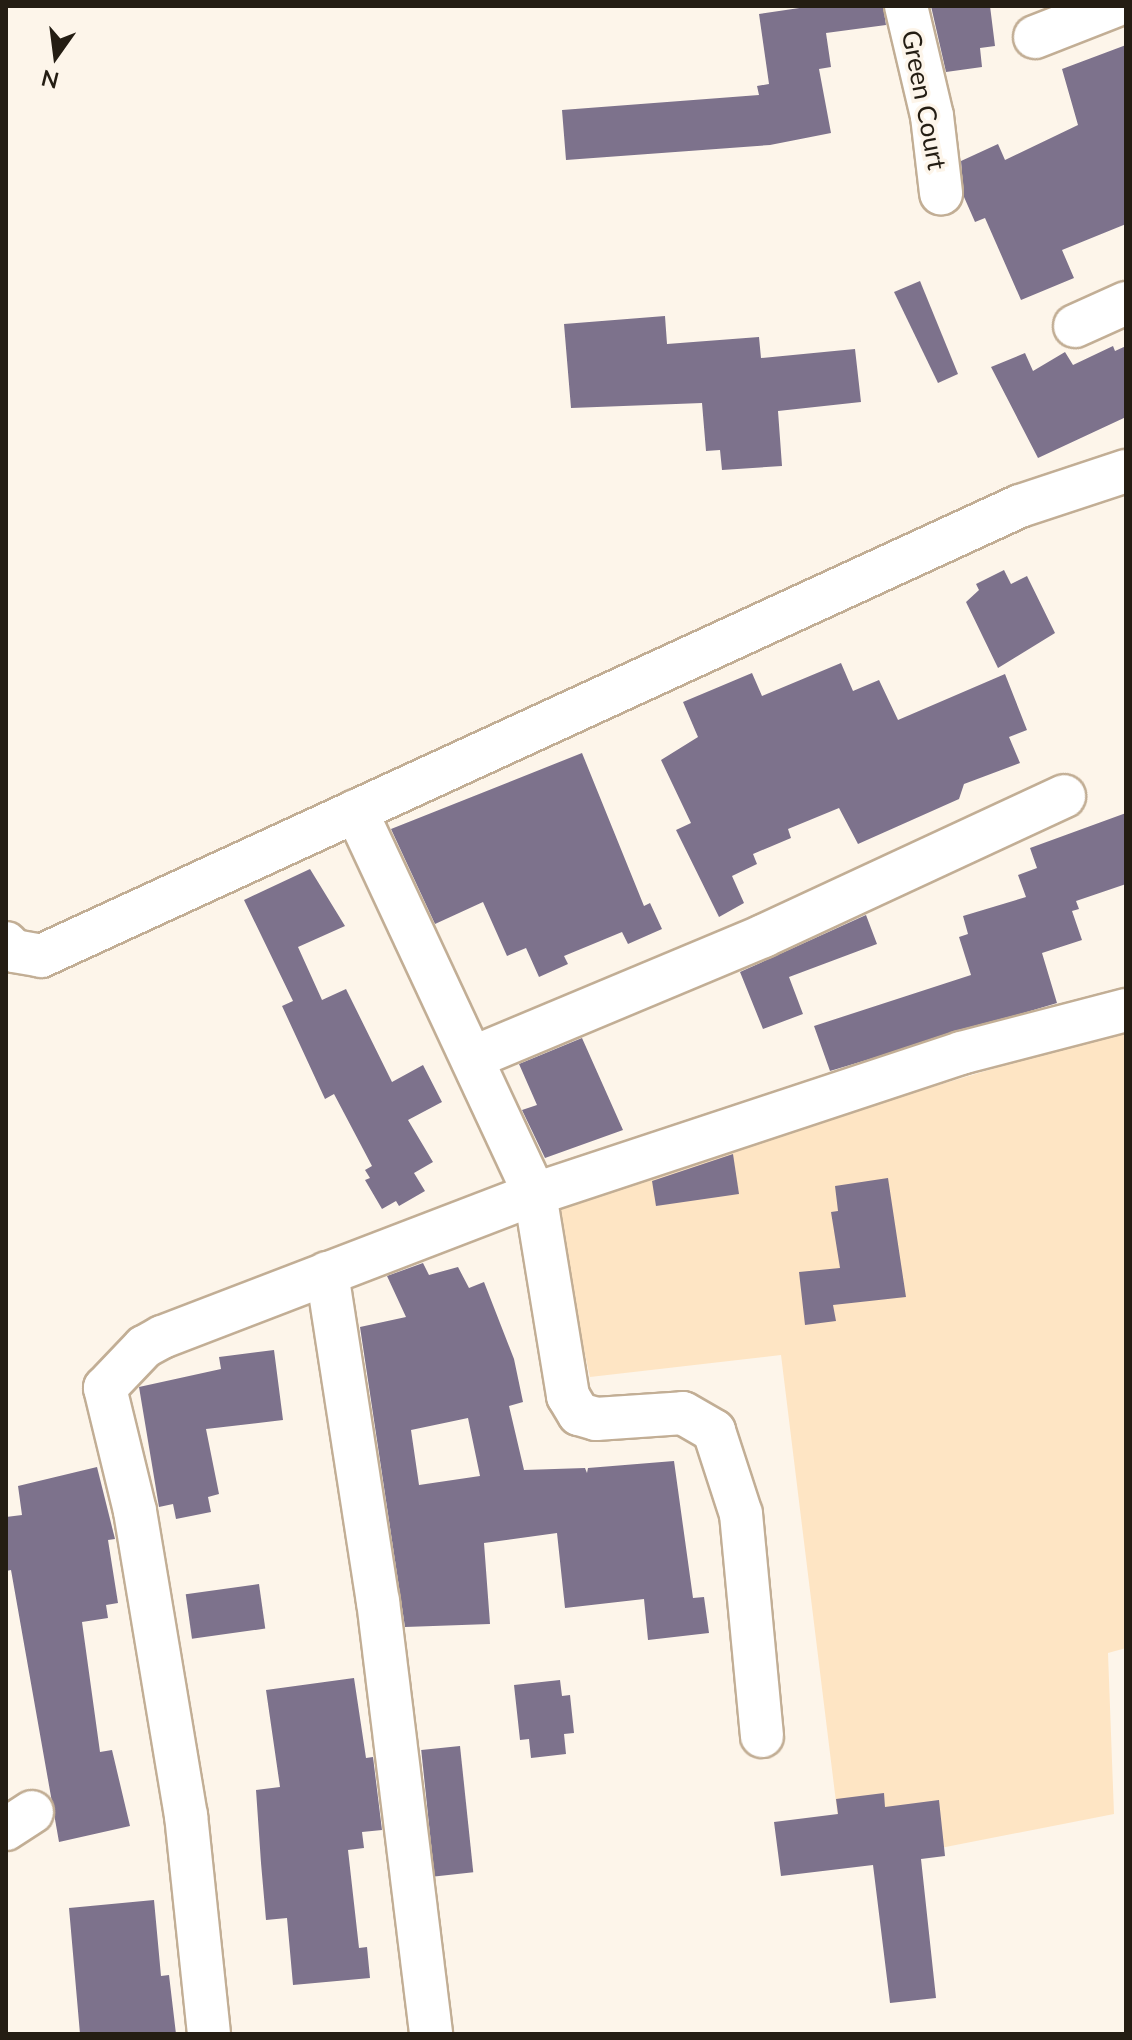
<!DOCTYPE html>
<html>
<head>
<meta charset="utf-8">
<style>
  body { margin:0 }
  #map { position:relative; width:1132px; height:2040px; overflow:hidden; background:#fdf5ea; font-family:Lato,sans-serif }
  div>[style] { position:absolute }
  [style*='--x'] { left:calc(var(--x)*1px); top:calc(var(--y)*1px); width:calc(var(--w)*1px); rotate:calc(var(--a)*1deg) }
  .built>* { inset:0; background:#fee5c4 }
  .building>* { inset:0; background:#7d728c; transform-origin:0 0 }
  .roads { filter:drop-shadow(2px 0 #c2ae95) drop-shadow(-2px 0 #c2ae95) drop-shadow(0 2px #c2ae95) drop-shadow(0 -2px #c2ae95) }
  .minor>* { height:42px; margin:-21px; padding:0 21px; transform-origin:21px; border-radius:21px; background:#fff }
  span { translate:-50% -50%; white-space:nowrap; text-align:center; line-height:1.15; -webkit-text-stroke:7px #fdf5ea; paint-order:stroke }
  .street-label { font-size:26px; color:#241d13 }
  .frame { position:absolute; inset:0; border:8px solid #241d13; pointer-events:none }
  .north { position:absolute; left:16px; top:16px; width:80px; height:80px; -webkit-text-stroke:6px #fdf5ea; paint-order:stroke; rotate:194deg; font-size:22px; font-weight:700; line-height:32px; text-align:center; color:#241d13 }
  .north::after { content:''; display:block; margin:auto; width:28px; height:36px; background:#241d13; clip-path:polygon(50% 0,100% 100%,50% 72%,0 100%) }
</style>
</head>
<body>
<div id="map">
  <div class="built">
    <div style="clip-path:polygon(1126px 1029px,1126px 1648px,1108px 1653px,1114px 1814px,844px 1867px,781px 1355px,590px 1377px,551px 1201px)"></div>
  </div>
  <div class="building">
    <div style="clip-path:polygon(813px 6px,883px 6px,886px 25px,826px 33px,831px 67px,819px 69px,831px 133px,770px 145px,566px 160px,562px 110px,759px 95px,757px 86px,769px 84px,759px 14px)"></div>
    <div style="clip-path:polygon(931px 6px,990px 6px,995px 46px,980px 48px,982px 67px,946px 72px)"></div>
    <div style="clip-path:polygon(1126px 45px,1126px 224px,1062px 250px,1074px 278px,1021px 300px,985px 218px,975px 222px,964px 197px,961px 161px,998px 144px,1005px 160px,1078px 125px,1062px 69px)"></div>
    <div style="clip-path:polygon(920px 281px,958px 374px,938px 383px,894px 292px)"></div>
    <div style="clip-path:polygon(665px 316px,667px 344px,759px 337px,761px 358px,855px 349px,861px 402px,778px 411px,782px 466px,722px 470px,720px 450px,706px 451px,702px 403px,571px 408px,564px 324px)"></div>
    <div style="clip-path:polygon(1113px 346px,1115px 351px,1126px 346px,1126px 417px,1038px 458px,991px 367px,1025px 353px,1033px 371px,1065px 352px,1073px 365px)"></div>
    <div style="clip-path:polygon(1004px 570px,1011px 584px,1027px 576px,1055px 633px,998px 668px,966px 602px,979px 590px,976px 584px)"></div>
    <div style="clip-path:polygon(841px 663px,853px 691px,879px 680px,898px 720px,1005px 674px,1027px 730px,1009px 737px,1020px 763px,964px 784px,959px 799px,858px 844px,839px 808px,788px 829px,791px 838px,753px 854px,757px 864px,732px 876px,744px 903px,719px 917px,676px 830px,691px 823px,661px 760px,698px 737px,683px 702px,752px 673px,762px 696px)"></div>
    <div style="clip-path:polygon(582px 753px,644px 906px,650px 903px,662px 929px,628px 944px,622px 932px,564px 956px,568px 964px,539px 977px,526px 948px,507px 956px,483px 902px,435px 924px,391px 829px)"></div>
    <div style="clip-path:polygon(1126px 813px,1126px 884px,1076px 901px,1079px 909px,1072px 911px,1082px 940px,1042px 953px,1057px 1003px,830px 1071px,814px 1026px,971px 975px,959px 937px,968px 934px,963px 916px,1026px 897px,1018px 875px,1037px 868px,1030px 848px)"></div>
    <div style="clip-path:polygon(310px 869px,345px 926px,298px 947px,322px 1000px,346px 989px,392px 1082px,423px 1065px,442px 1102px,408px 1120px,433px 1162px,414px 1173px,425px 1191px,399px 1206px,396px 1201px,382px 1209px,365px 1180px,370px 1178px,365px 1170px,372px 1166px,334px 1094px,325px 1099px,282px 1006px,293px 1001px,244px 900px)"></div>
    <div style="clip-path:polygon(866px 915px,877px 944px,789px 977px,803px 1014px,763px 1029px,740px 972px)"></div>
    <div style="clip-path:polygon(582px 1038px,623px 1130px,545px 1158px,522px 1110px,537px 1105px,519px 1064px)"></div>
    <div style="clip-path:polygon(733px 1154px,739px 1194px,656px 1206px,652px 1181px)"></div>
    <div style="clip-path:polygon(888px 1178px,906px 1297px,833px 1305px,836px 1321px,805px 1325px,799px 1272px,840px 1268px,831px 1212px,838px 1211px,835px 1186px)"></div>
    <div style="clip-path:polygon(evenodd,423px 1263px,429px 1275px,458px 1267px,469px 1288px,484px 1282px,514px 1359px,523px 1402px,509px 1406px,524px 1470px,585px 1468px,587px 1473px,588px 1468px,674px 1461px,693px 1598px,704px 1597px,709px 1633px,648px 1640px,644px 1599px,565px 1608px,557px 1533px,484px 1543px,490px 1624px,405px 1627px,360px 1327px,406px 1317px,387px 1276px,423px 1263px,468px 1418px,480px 1476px,419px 1485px,411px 1430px,468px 1418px)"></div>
    <div style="clip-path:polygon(274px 1350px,283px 1420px,206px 1429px,219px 1494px,208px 1497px,211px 1512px,176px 1519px,173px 1504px,159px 1507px,139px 1387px,221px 1369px,219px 1357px)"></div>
    <div style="clip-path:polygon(97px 1467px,115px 1539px,108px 1540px,118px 1603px,106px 1605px,108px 1618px,82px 1622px,100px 1752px,112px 1750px,130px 1826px,59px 1842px,11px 1570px,6px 1571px,6px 1517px,22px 1515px,18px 1486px)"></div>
    <div style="left:259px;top:1584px;width:45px;height:74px;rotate:82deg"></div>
    <div style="clip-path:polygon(354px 1678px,366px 1758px,373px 1757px,382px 1830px,362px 1832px,364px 1848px,348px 1850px,359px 1948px,367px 1947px,370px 1978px,293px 1985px,287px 1918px,266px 1920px,261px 1863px,256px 1790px,280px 1787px,266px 1690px)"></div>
    <div style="clip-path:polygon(560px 1680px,562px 1696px,570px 1695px,574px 1733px,564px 1734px,566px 1754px,531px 1758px,529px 1739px,520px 1740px,514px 1685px)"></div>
    <div style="left:460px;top:1746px;width:127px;height:39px;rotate:84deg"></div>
    <div style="clip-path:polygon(884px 1793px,885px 1807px,939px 1800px,945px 1856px,921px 1859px,936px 1998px,890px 2003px,873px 1865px,781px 1876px,774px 1822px,838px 1814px,836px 1799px)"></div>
    <div style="clip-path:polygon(154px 1900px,161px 1976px,169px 1975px,176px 2034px,80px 2034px,69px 1908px)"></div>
  </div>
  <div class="roads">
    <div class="minor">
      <div style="--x:906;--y:6;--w:113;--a:76.7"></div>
      <div style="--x:932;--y:116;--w:78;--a:83.3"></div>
      <div style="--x:1035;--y:37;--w:85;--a:-21.4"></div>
      <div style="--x:1075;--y:326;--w:56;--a:-24.3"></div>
      <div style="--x:356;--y:811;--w:423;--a:65"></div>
      <div style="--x:535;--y:1194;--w:205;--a:80.7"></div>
      <div style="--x:568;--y:1396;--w:21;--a:59"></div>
      <div style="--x:579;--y:1414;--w:18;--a:16"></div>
      <div style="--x:596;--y:1419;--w:87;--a:-3.9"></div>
      <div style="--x:683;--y:1413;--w:36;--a:30"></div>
      <div style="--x:714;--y:1431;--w:87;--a:72"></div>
      <div style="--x:741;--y:1514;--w:223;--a:84.6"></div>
      <div style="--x:6;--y:943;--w:11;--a:45"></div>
      <div style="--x:14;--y:951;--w:27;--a:10"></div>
      <div style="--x:41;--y:956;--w:1077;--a:-24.69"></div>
      <div style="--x:1020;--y:506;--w:112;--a:-18.3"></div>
      <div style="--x:472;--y:1058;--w:316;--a:-22.7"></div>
      <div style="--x:763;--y:936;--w:332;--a:-24.9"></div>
      <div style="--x:327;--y:1273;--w:332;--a:81.2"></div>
      <div style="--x:378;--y:1601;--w:436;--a:83"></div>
      <div style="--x:6;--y:1829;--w:31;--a:-33"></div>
      <div style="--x:209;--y:2034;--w:219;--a:-96"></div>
      <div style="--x:186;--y:1816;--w:309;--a:-99.5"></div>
      <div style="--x:135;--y:1511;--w:127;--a:-103.7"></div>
      <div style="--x:105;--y:1388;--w:57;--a:-46.4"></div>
      <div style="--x:144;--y:1347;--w:21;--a:-29"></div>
      <div style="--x:162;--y:1337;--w:399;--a:-21"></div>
      <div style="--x:535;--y:1194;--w:449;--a:-18.3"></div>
      <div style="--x:961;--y:1053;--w:171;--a:-14.6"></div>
    </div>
  </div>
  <div class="street-label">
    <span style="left:924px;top:100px;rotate:79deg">Green Court</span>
  </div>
  <div class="frame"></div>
  <div class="north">N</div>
</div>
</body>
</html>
